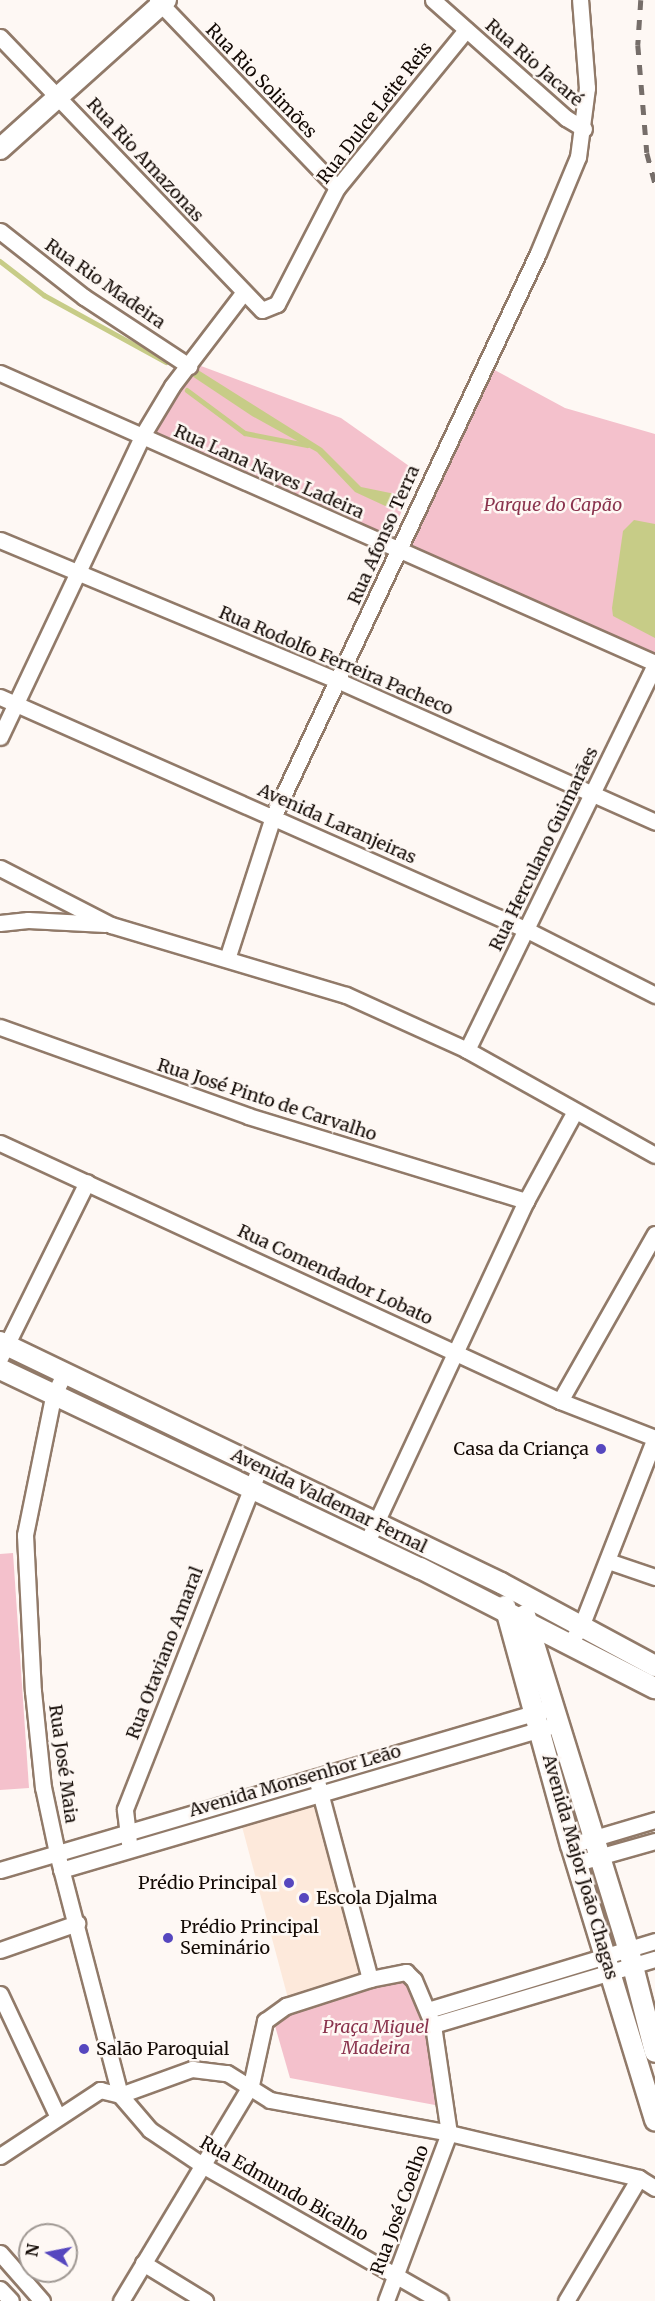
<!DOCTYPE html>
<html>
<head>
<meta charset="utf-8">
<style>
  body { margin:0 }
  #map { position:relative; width:655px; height:2301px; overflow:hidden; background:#fef8f4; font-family:Merriweather,serif }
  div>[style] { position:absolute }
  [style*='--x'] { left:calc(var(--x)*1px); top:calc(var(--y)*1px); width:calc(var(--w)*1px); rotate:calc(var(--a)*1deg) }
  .built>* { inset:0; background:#fde9db; transform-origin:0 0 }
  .green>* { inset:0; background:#f4c1cc; transform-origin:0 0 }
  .water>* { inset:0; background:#c7cc87 }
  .stream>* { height:4.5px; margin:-2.25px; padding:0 2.25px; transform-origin:2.25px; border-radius:2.25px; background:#c7cc87 }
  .roads { filter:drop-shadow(2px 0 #917a69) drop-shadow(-2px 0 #917a69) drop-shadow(0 2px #917a69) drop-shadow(0 -2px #917a69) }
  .minor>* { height:15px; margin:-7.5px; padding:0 7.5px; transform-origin:7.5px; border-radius:7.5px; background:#fff }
  .tertiary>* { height:20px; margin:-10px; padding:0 10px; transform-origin:10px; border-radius:10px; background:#fff }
  .rail>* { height:4.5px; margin-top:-2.25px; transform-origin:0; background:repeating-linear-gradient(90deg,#766e6a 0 10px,transparent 0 20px) }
  .dots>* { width:16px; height:16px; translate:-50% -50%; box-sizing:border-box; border:3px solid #fef8f4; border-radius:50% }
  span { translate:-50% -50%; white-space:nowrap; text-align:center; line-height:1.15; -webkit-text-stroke:5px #fef8f4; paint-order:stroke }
  .street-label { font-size:18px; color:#130a05 }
  .park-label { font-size:18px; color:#8a344e; font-style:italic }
  .poi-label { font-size:18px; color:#130a05 }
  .right { translate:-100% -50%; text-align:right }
  .left { translate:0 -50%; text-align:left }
  .north { position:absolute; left:18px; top:2223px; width:60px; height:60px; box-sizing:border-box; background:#fef8f4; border:2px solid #a09994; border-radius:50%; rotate:280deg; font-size:16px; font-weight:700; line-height:24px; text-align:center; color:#130a05 }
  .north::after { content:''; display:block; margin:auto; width:21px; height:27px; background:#5647bf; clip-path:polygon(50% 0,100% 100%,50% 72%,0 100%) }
</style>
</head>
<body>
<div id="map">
  <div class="built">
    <div style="left:321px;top:1793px;width:192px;height:85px;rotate:75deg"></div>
  </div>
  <div class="green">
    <div style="clip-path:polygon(201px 366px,341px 418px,419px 473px,390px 537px,155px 433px,177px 393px)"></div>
    <div style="clip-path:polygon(489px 367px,565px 408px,655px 434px,655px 654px,408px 548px)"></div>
    <div style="left:65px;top:1374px;width:157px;height:24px;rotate:26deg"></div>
    <div style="clip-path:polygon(430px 1550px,497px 1584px,502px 1609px,421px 1568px)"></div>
    <div style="clip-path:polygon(13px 1553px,29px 1788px,0 1790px,0 1554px)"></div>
    <div style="clip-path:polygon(401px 1975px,408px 1978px,430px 2024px,439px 2098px,435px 2105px,290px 2078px,273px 2019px,278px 2013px)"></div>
  </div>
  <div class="water">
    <div style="clip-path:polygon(198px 370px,322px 448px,361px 487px,400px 495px,394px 510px,355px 492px,317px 452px,252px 416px,192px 376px)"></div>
    <div style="clip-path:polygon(634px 520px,655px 524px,655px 638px,613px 616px,612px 608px,623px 531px)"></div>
  </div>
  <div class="stream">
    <div style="--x:0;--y:261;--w:56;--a:37.7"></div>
    <div style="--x:44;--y:295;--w:139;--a:28.8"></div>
    <div style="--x:187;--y:390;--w:72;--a:36.6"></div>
    <div style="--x:245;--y:433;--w:63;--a:11"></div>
  </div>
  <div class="roads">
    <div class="minor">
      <div style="--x:157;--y:0;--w:260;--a:46.2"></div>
      <div style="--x:433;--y:0;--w:178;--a:41.6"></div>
      <div style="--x:566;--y:118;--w:21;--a:31"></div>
      <div style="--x:0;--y:37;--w:378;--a:46.2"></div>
      <div style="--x:262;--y:310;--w:16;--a:-22"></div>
      <div style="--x:277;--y:304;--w:131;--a:-62.7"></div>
      <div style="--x:337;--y:188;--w:204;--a:-50.8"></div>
      <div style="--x:0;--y:231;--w:107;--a:38.2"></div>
      <div style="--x:84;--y:297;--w:126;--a:33.3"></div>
      <div style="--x:0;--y:373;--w:716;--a:23.88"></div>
      <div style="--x:0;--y:540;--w:367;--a:22.6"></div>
      <div style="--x:339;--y:681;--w:346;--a:24"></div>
      <div style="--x:0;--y:697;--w:576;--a:23.85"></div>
      <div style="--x:527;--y:930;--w:144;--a:26.9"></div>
      <div style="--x:0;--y:737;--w:333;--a:-64.7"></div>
      <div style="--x:142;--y:436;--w:58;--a:-59"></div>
      <div style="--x:172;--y:386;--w:117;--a:-52.6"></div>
      <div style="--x:0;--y:868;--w:125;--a:27.2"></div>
      <div style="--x:111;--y:925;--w:245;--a:16.6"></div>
      <div style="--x:346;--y:995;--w:133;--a:24.4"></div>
      <div style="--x:467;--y:1050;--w:215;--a:29.2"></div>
      <div style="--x:0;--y:923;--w:28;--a:-6"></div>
      <div style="--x:28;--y:920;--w:77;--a:3"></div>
      <div style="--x:227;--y:959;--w:149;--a:-72.1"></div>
      <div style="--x:273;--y:817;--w:623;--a:-64.83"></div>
      <div style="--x:538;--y:253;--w:104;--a:-67.4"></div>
      <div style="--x:578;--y:157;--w:70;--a:-82.6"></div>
      <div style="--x:587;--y:88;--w:88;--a:-94.5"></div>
      <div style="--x:0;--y:1027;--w:263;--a:19.7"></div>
      <div style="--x:248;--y:1116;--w:291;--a:17"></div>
      <div style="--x:467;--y:1050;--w:428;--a:-64"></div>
      <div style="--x:0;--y:1143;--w:617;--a:24.74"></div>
      <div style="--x:560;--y:1401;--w:102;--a:21.3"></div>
      <div style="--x:0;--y:1358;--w:196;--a:-63.7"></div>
      <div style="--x:65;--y:1372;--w:28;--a:116"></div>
      <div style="--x:53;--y:1397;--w:141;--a:101.5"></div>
      <div style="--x:25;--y:1535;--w:156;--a:87.1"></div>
      <div style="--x:33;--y:1691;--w:97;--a:84.1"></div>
      <div style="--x:43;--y:1787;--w:67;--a:78"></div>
      <div style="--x:57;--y:1853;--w:250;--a:75.4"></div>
      <div style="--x:120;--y:2095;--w:46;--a:49.4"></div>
      <div style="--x:150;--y:2130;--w:63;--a:33.9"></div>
      <div style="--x:202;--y:2165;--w:274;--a:29.7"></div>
      <div style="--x:560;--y:1401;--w:192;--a:-60.4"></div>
      <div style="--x:366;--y:1544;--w:378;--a:-65"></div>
      <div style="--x:526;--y:1201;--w:100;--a:-61.4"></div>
      <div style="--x:608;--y:1561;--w:50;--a:18.8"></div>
      <div style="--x:569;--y:1645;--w:25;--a:-58"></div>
      <div style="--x:582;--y:1624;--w:200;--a:-68.6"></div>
      <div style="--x:318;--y:1785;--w:201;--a:75"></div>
      <div style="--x:129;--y:1843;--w:34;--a:-97"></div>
      <div style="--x:125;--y:1809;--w:368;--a:-68.5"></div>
      <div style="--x:571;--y:1845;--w:88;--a:-16.6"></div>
      <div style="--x:577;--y:1863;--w:81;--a:-15.8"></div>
      <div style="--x:0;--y:1870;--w:567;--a:-16.39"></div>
      <div style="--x:61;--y:1870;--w:508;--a:-16.36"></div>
      <div style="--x:0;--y:1950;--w:82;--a:-19.3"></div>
      <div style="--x:0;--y:1994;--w:134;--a:64.8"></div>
      <div style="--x:428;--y:2010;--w:237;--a:-16.9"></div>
      <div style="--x:433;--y:2025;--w:232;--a:-16.6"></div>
      <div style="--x:0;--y:2156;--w:120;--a:-33.4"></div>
      <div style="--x:100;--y:2090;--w:21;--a:14"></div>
      <div style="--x:120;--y:2095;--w:77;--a:-19.9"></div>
      <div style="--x:192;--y:2069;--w:35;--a:7"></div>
      <div style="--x:227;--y:2073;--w:51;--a:32.1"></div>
      <div style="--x:270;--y:2100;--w:182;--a:10.4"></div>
      <div style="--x:449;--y:2133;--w:195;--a:13.3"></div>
      <div style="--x:639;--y:2178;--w:19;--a:32"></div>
      <div style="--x:0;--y:2253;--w:64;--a:48.8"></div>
      <div style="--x:143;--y:2263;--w:73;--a:31.5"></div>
      <div style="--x:0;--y:2289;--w:16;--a:47"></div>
      <div style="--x:121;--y:2301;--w:252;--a:-59"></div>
      <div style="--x:251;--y:2085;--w:66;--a:-77.7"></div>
      <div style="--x:265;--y:2021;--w:26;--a:-36"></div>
      <div style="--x:286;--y:2006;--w:88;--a:-17.8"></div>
      <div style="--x:370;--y:1979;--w:37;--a:-11"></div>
      <div style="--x:406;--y:1972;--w:11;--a:45"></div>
      <div style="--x:414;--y:1980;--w:49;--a:67.1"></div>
      <div style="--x:433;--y:2025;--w:109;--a:81.6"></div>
      <div style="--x:449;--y:2133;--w:179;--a:110.6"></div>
      <div style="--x:566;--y:2301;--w:143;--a:-59.3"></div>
    </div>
    <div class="tertiary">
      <div style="--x:0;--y:149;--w:223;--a:-41.9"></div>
      <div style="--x:0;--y:1342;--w:556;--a:25.69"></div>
      <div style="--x:501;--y:1583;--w:175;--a:28.3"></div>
      <div style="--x:0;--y:1369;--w:465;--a:25.4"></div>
      <div style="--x:420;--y:1568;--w:264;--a:27.1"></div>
      <div style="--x:505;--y:1606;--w:248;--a:74.6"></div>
      <div style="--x:571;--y:1845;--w:288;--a:73"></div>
      <div style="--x:525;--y:1615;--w:348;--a:72.8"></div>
      <div style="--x:628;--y:1947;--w:108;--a:75.6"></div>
    </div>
  </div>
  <div class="rail">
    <div style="--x:641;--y:0;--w:45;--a:93.8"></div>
    <div style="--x:638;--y:45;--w:108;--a:85.2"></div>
    <div style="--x:647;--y:153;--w:31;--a:75"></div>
  </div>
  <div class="dots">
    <div style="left:601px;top:1449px;background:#5647bf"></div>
    <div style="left:289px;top:1883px;background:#5647bf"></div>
    <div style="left:304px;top:1898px;background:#5647bf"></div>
    <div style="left:168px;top:1938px;background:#5647bf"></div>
    <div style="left:84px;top:2049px;background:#5647bf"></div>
  </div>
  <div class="street-label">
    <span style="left:534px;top:63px;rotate:41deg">Rua Rio Jacaré</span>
    <span style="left:261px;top:81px;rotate:46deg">Rua Rio Solimões</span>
    <span style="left:375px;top:113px;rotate:-52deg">Rua Dulce Leite Reis</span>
    <span style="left:145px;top:160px;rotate:47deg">Rua Rio Amazonas</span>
    <span style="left:105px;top:284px;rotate:35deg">Rua Rio Madeira</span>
    <span style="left:269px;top:472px;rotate:24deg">Rua Lana Naves Ladeira</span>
    <span style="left:384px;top:535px;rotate:-66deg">Rua Afonso Terra</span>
    <span style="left:336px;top:661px;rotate:23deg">Rua Rodolfo Ferreira Pacheco</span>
    <span style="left:337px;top:824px;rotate:24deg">Avenida Laranjeiras</span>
    <span style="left:544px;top:849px;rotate:-64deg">Rua Herculano Guimarães</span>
    <span style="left:267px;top:1100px;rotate:18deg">Rua José Pinto de Carvalho</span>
    <span style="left:335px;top:1275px;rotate:25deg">Rua Comendador Lobato</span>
    <span style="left:329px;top:1501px;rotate:26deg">Avenida Valdemar Fernal</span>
    <span style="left:165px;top:1653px;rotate:-69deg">Rua Otaviano Amaral</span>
    <span style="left:63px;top:1764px;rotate:82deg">Rua José Maia</span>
    <span style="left:295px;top:1781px;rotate:-16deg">Avenida Monsenhor Leão</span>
    <span style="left:580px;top:1867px;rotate:74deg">Avenida Major João Chagas</span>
    <span style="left:284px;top:2189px;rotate:30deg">Rua Edmundo Bicalho</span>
    <span style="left:400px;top:2210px;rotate:-70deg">Rua José Coelho</span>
  </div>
  <div class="park-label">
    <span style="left:553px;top:505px">Parque do Capão</span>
    <span style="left:376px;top:2038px">Praça Miguel<br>Madeira</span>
  </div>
  <div class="poi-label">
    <span class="right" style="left:589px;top:1449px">Casa da Criança</span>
    <span class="right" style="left:277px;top:1883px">Prédio Principal</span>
    <span class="left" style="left:316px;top:1898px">Escola Djalma</span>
    <span class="left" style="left:180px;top:1938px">Prédio Principal<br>Seminário</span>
    <span class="left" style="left:96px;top:2049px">Salão Paroquial</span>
  </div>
  <div class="north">N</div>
</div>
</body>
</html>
